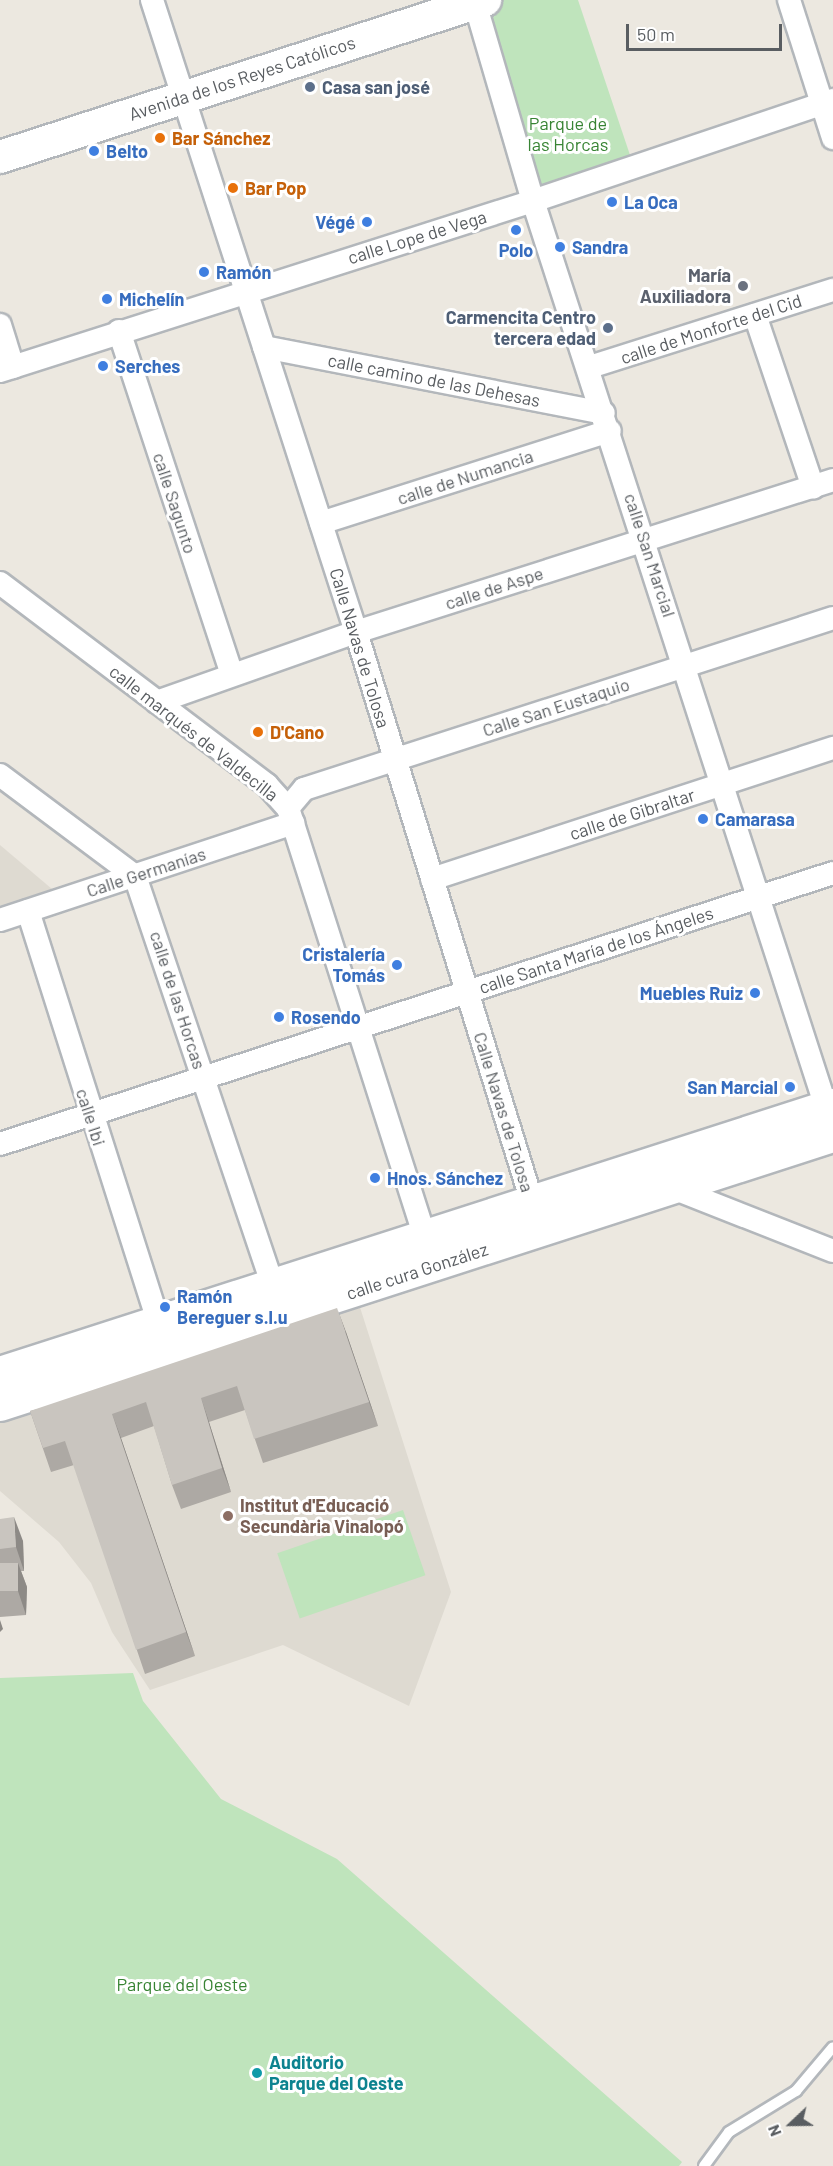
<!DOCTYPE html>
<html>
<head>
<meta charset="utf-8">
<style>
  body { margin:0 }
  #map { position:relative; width:833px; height:2166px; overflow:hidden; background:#ece8e0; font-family:Barlow,sans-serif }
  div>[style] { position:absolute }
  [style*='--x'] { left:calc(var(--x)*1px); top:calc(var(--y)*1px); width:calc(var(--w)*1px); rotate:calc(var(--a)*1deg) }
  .education>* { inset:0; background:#dedad1 }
  .green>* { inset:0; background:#bfe4bc; transform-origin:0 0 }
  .roads { filter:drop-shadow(2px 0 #b3b7bb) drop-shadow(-2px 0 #b3b7bb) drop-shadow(0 2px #b3b7bb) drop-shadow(0 -2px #b3b7bb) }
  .lane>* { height:10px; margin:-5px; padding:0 5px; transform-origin:5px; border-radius:5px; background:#fff }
  .street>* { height:22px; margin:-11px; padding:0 11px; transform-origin:11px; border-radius:11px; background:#fff }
  .secondary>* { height:32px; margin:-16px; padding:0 16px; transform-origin:16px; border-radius:16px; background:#fff }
  .wall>* { inset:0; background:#ada9a4 }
  .shaded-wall>* { inset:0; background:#8d8a86 }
  .building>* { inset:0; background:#c9c5bf; transform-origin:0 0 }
  .dots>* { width:16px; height:16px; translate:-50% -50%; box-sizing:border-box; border:3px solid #fff; border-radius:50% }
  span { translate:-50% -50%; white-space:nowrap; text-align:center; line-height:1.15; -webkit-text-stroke:6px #fff; paint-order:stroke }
  .street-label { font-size:18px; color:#595d61 }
  .service-label { font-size:18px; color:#4e5e75; font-weight:700 }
  .left { translate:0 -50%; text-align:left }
  .right { translate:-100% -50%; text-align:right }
  .park-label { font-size:18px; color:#388434 }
  .food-label { font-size:18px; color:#c56008; font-weight:700 }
  .shop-label { font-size:18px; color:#366cbe; font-weight:700 }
  .worship-label { font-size:18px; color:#5b616d; font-weight:700 }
  .education-label { font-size:18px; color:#785e54; font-weight:700 }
  .culture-label { font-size:18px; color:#0d838f; font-weight:700 }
  .north { position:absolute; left:761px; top:2094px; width:60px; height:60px; -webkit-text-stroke:4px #fff; paint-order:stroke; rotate:248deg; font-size:16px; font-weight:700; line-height:24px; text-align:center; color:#595d61 }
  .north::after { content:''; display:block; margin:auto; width:21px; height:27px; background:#595d61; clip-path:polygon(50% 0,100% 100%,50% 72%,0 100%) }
  .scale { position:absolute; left:626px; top:24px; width:156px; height:27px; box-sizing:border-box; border:3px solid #595d61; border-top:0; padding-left:8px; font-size:18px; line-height:21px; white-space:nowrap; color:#595d61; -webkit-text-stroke:4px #fff; paint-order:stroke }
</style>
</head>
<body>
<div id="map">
  <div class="education">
    <div style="clip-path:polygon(0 845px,52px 889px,0 906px)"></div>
    <div style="clip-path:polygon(358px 1301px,451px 1592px,409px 1706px,283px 1645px,150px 1690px,112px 1632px,91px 1583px,59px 1542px,0 1491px,0 1418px)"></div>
  </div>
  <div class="green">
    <div style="clip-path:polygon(485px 0,578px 0,634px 167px,533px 201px)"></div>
    <div style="left:403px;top:1510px;width:69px;height:133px;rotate:71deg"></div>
    <div style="clip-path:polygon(133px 1673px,143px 1701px,221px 1799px,337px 1859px,682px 2162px,679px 2166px,0 2166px,0 1678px)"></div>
  </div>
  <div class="roads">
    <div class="lane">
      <div style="--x:704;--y:2166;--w:42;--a:-53.7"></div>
      <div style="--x:729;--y:2132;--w:79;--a:-31.5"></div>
      <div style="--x:796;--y:2091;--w:57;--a:-49.9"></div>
    </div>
    <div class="street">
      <div style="--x:152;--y:0;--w:664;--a:72.11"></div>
      <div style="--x:356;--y:632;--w:597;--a:72.84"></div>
      <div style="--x:789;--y:0;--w:145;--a:72.3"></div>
      <div style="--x:475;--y:3;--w:206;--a:73.7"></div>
      <div style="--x:533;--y:201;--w:952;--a:72.08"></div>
      <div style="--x:755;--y:315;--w:182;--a:71.4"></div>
      <div style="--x:0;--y:325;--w:44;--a:72.8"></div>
      <div style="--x:119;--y:331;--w:362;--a:71.8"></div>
      <div style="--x:264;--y:347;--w:346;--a:11"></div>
      <div style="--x:590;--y:367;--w:255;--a:-17.6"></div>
      <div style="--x:0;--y:371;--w:559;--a:-17.69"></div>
      <div style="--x:533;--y:201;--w:317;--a:-18.6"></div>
      <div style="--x:321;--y:523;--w:303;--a:-17.7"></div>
      <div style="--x:0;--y:583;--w:335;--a:37.1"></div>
      <div style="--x:267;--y:785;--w:31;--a:48"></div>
      <div style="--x:288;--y:808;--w:449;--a:72.3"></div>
      <div style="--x:157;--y:702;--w:211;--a:-19.4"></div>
      <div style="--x:356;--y:632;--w:501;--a:-17.67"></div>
      <div style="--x:0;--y:775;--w:169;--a:36.8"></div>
      <div style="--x:135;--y:876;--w:432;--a:71.4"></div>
      <div style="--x:288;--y:808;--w:25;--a:-50"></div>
      <div style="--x:304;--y:789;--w:556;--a:-17.91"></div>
      <div style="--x:432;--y:879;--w:422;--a:-18.1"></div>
      <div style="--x:28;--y:911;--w:431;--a:72.4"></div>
      <div style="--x:0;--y:920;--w:309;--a:-18.3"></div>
      <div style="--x:0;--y:1144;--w:876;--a:-18.02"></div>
      <div style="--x:673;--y:1188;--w:172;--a:21.5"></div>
    </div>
    <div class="secondary">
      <div style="--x:0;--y:157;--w:510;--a:-17.94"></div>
      <div style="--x:0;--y:1373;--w:875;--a:-17.83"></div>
      <div style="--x:0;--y:1405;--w:875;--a:-17.9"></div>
    </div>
  </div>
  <div class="wall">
    <div style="clip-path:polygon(346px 1332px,378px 1426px,263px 1463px,245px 1410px,209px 1422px,231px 1492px,181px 1509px,172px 1485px,154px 1426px,121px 1438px,195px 1656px,145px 1674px,74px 1465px,51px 1472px,30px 1411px)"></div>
    <div style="clip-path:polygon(0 1519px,23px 1541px,24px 1571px,21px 1571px,27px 1587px,26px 1615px,0 1617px)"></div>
  </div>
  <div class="shaded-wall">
    <div style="clip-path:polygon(337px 1308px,346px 1332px,378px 1426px,369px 1402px)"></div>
    <div style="clip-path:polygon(201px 1398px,209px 1422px,231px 1492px,222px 1468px)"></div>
    <div style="clip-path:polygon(112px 1414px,121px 1438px,195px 1656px,186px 1632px)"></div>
    <div style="clip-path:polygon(14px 1517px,23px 1541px,24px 1571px,16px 1547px)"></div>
    <div style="clip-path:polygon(18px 1563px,27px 1587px,26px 1615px,18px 1591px)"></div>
    <div style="clip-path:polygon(0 1620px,3px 1629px,0 1632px)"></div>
  </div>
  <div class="building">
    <div style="clip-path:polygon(337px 1308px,369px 1402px,254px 1439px,237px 1386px,201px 1398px,222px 1468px,172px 1485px,146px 1402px,112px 1414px,186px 1632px,136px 1650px,65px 1441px,43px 1448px,30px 1411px)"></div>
    <div style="clip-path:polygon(14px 1517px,16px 1547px,0 1549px,0 1519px)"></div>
    <div style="left:18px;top:1563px;width:28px;height:18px;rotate:90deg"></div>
  </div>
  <div class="dots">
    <div style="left:310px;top:87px;background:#5c6f8a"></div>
    <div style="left:160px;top:138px;background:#e8710a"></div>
    <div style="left:94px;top:151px;background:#3f7fe0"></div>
    <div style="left:233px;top:188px;background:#e8710a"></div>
    <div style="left:612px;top:202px;background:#3f7fe0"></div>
    <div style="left:367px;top:222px;background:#3f7fe0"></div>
    <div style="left:516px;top:230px;background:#3f7fe0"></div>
    <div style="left:560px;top:247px;background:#3f7fe0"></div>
    <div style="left:204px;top:272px;background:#3f7fe0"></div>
    <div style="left:743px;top:286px;background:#6b7280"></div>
    <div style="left:107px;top:299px;background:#3f7fe0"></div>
    <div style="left:608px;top:328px;background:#5c6f8a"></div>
    <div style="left:103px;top:366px;background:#3f7fe0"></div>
    <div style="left:258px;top:732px;background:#e8710a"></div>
    <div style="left:703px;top:819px;background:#3f7fe0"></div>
    <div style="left:397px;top:965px;background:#3f7fe0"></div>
    <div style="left:755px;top:993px;background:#3f7fe0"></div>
    <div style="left:279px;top:1017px;background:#3f7fe0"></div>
    <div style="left:790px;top:1087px;background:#3f7fe0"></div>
    <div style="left:375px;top:1178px;background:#3f7fe0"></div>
    <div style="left:165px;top:1307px;background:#3f7fe0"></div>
    <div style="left:228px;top:1516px;background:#8d6e63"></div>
    <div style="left:257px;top:2073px;background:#0f9aa8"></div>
  </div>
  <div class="street-label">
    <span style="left:242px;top:78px;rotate:-18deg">Avenida de los Reyes Católicos</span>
    <span style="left:417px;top:237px;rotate:-17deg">calle Lope de Vega</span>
    <span style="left:711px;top:329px;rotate:-18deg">calle de Monforte del Cid</span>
    <span style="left:434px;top:380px;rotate:11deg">calle camino de las Dehesas</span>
    <span style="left:465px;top:477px;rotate:-18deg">calle de Numancia</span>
    <span style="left:175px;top:503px;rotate:72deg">calle Sagunto</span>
    <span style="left:650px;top:555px;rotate:72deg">calle San Marcial</span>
    <span style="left:494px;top:588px;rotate:-18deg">calle de Aspe</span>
    <span style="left:360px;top:648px;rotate:73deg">Calle Navas de Tolosa</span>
    <span style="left:556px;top:707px;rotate:-18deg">Calle San Eustaquio</span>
    <span style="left:194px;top:733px;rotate:38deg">calle marqués de Valdecilla</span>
    <span style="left:632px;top:814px;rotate:-18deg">calle de Gibraltar</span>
    <span style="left:146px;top:872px;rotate:-18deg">Calle Germanías</span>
    <span style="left:596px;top:950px;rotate:-18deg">calle Santa María de los Ángeles</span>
    <span style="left:178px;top:1000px;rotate:72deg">calle de las Horcas</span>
    <span style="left:504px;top:1112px;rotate:73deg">Calle Navas de Tolosa</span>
    <span style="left:91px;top:1117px;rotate:72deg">calle Ibi</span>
    <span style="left:417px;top:1271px;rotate:-18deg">calle cura González</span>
  </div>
  <div class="service-label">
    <span class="left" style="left:322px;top:87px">Casa san josé</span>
    <span class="right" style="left:596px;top:328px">Carmencita Centro<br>tercera edad</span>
  </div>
  <div class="park-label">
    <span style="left:568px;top:134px">Parque de<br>las Horcas</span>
    <span style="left:182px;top:1984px">Parque del Oeste</span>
  </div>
  <div class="food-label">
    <span class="left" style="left:172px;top:138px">Bar Sánchez</span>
    <span class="left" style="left:245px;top:188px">Bar Pop</span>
    <span class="left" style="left:270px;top:732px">D'Cano</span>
  </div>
  <div class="shop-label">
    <span class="left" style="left:106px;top:151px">Belto</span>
    <span class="left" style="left:624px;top:202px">La Oca</span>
    <span class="right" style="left:355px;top:222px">Végé</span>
    <span class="left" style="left:572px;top:247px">Sandra</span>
    <span style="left:516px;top:250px">Polo</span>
    <span class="left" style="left:216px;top:272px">Ramón</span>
    <span class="left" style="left:119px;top:299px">Michelín</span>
    <span class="left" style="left:115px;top:366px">Serches</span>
    <span class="left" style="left:715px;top:819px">Camarasa</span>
    <span class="right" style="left:385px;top:965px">Cristalería<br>Tomás</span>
    <span class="right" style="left:743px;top:993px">Muebles Ruiz</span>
    <span class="left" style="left:291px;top:1017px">Rosendo</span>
    <span class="right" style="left:778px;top:1087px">San Marcial</span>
    <span class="left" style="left:387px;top:1178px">Hnos. Sánchez</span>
    <span class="left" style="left:177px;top:1307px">Ramón<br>Bereguer s.l.u</span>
  </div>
  <div class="worship-label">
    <span class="right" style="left:731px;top:286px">María<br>Auxiliadora</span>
  </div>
  <div class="education-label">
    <span class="left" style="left:240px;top:1516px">Institut d'Educació<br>Secundària Vinalopó</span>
  </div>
  <div class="culture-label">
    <span class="left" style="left:269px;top:2073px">Auditorio<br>Parque del Oeste</span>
  </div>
  <div class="north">N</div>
  <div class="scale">50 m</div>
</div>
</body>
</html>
